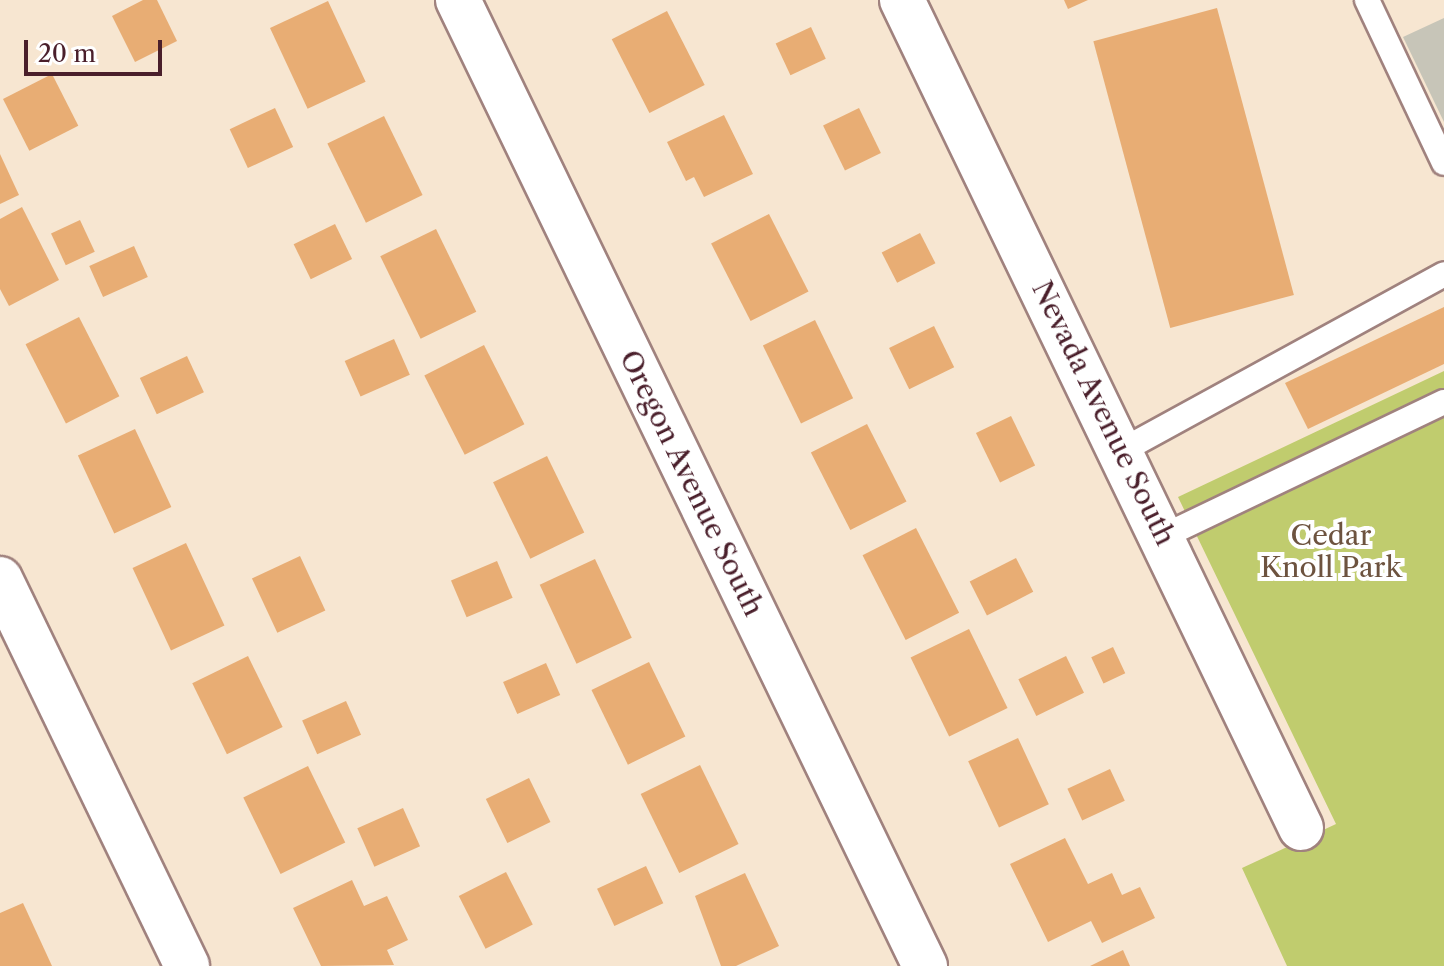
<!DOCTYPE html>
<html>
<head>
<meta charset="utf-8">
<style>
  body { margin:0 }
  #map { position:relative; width:1444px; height:966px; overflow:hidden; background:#f7e6d1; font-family:"Libre Caslon Text",serif }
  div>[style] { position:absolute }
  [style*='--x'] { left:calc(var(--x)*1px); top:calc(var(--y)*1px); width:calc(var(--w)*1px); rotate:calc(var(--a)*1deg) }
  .industrial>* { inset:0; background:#c7c5b8 }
  .green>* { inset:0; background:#c0cc6e }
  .building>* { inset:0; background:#e8ad74; transform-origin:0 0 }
  .roads { filter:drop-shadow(2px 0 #a0827e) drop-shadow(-2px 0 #a0827e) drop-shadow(0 2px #a0827e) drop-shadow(0 -2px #a0827e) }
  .lane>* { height:24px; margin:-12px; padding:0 12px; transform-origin:12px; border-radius:12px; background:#fff }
  .street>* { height:44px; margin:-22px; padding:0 22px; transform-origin:22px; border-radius:22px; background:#fff }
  span { translate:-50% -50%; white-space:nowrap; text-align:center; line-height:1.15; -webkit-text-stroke:8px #fff; paint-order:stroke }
  .street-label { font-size:28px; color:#4a1f2b }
  .park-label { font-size:28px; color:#6d533f }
  .scale { position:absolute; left:24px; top:40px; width:138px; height:36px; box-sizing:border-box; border:4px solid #4a1f2b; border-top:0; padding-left:10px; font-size:24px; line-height:28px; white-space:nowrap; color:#4a1f2b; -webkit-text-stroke:6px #fff; paint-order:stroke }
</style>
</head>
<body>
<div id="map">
  <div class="industrial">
    <div style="clip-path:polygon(1444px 18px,1444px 122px,1403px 37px)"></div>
  </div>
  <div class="green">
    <div style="clip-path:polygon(1444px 371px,1444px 966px,1287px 966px,1242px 868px,1336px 824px,1178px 497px)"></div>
  </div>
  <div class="building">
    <div style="clip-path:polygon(143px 0,157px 0,177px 41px,135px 62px,112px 16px)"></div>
    <div style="clip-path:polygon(1064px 0,1088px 0,1068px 9px)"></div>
    <div style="left:328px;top:1px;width:89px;height:64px;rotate:65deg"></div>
    <div style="left:1217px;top:8px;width:297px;height:128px;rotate:75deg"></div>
    <div style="left:667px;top:11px;width:83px;height:62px;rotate:63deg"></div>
    <div style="left:811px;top:27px;width:35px;height:39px;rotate:65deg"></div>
    <div style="left:52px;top:74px;width:58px;height:55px;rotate:63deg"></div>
    <div style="left:275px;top:108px;width:43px;height:50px;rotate:65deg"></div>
    <div style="left:859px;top:108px;width:50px;height:40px;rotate:64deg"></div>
    <div style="clip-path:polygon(724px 115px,753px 174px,704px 197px,694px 177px,686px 181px,667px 142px)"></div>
    <div style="left:384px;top:116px;width:88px;height:63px;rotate:64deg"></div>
    <div style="clip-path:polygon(0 154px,19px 195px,0 204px)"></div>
    <div style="clip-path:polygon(22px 207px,59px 280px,9px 306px,0 289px,0 219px)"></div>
    <div style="left:769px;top:214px;width:87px;height:65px;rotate:63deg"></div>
    <div style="left:80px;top:220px;width:35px;height:32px;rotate:65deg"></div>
    <div style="left:335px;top:224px;width:39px;height:46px;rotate:64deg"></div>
    <div style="left:436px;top:229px;width:92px;height:62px;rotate:64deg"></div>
    <div style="left:920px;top:233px;width:34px;height:43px;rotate:63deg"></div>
    <div style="left:134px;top:246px;width:34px;height:49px;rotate:66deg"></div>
    <div style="clip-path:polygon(1444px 307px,1444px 364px,1308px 429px,1285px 383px)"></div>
    <div style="left:79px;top:317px;width:89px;height:60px;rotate:63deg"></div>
    <div style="left:815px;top:320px;width:87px;height:58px;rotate:64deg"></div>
    <div style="left:934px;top:326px;width:46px;height:50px;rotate:64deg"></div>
    <div style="left:394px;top:339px;width:39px;height:54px;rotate:66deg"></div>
    <div style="left:484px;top:345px;width:89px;height:67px;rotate:63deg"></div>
    <div style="left:187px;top:356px;width:40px;height:52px;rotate:65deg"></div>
    <div style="left:1011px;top:416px;width:55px;height:39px;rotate:64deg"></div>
    <div style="left:867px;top:424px;width:87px;height:63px;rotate:63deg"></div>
    <div style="left:135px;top:429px;width:86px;height:63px;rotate:65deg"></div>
    <div style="left:547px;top:456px;width:85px;height:60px;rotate:64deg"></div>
    <div style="left:916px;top:528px;width:95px;height:60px;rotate:63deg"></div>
    <div style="left:186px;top:543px;width:91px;height:59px;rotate:65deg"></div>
    <div style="left:300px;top:556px;width:60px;height:53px;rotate:65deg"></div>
    <div style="left:1016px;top:558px;width:38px;height:52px;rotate:63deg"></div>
    <div style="left:595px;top:559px;width:87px;height:61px;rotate:65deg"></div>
    <div style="left:497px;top:561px;width:40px;height:50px;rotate:67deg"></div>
    <div style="left:969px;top:629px;width:88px;height:65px;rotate:64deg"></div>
    <div style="left:1113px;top:647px;width:29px;height:24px;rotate:65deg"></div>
    <div style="left:248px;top:656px;width:79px;height:62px;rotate:64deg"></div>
    <div style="left:1066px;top:656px;width:41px;height:53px;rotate:64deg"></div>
    <div style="left:649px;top:662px;width:83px;height:64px;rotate:64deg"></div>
    <div style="left:546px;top:663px;width:35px;height:47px;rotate:66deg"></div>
    <div style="left:346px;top:701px;width:37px;height:48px;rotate:66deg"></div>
    <div style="left:1018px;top:738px;width:73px;height:55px;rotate:65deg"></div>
    <div style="left:700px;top:765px;width:88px;height:66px;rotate:64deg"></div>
    <div style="left:308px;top:766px;width:85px;height:72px;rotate:64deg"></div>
    <div style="left:1110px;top:769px;width:35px;height:47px;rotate:65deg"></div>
    <div style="left:529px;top:778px;width:49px;height:48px;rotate:64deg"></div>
    <div style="left:403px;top:808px;width:42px;height:50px;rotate:66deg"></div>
    <div style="clip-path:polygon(1065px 838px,1088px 884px,1112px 873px,1122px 895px,1140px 887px,1155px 918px,1102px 943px,1091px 921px,1048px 942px,1010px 864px)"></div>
    <div style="left:646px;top:866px;width:41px;height:54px;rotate:65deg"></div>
    <div style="left:506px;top:872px;width:59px;height:53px;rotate:63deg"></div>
    <div style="clip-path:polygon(745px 873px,779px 946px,736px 966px,721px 966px,695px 896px)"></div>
    <div style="clip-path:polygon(352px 880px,364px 906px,387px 896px,408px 940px,387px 950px,394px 965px,321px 966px,293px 908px)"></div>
    <div style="clip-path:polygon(23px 903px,52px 966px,0 966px,0 913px)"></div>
    <div style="clip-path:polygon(1123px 950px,1130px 966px,1090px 966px)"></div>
  </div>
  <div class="roads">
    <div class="lane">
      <div style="--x:1367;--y:0;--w:180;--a:64.7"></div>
      <div style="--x:1123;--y:450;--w:366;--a:-28.7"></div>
      <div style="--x:1164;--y:536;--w:310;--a:-25.6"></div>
    </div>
    <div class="street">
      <div style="--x:458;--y:0;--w:1073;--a:64.2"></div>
      <div style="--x:902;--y:0;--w:919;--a:64.27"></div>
      <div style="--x:0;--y:579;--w:430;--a:64.2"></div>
    </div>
  </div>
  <div class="street-label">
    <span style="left:1104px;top:413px;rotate:64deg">Nevada Avenue South</span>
    <span style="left:692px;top:483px;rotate:64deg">Oregon Avenue South</span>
  </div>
  <div class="park-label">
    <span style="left:1331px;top:551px">Cedar<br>Knoll Park</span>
  </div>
  <div class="scale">20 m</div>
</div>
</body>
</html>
